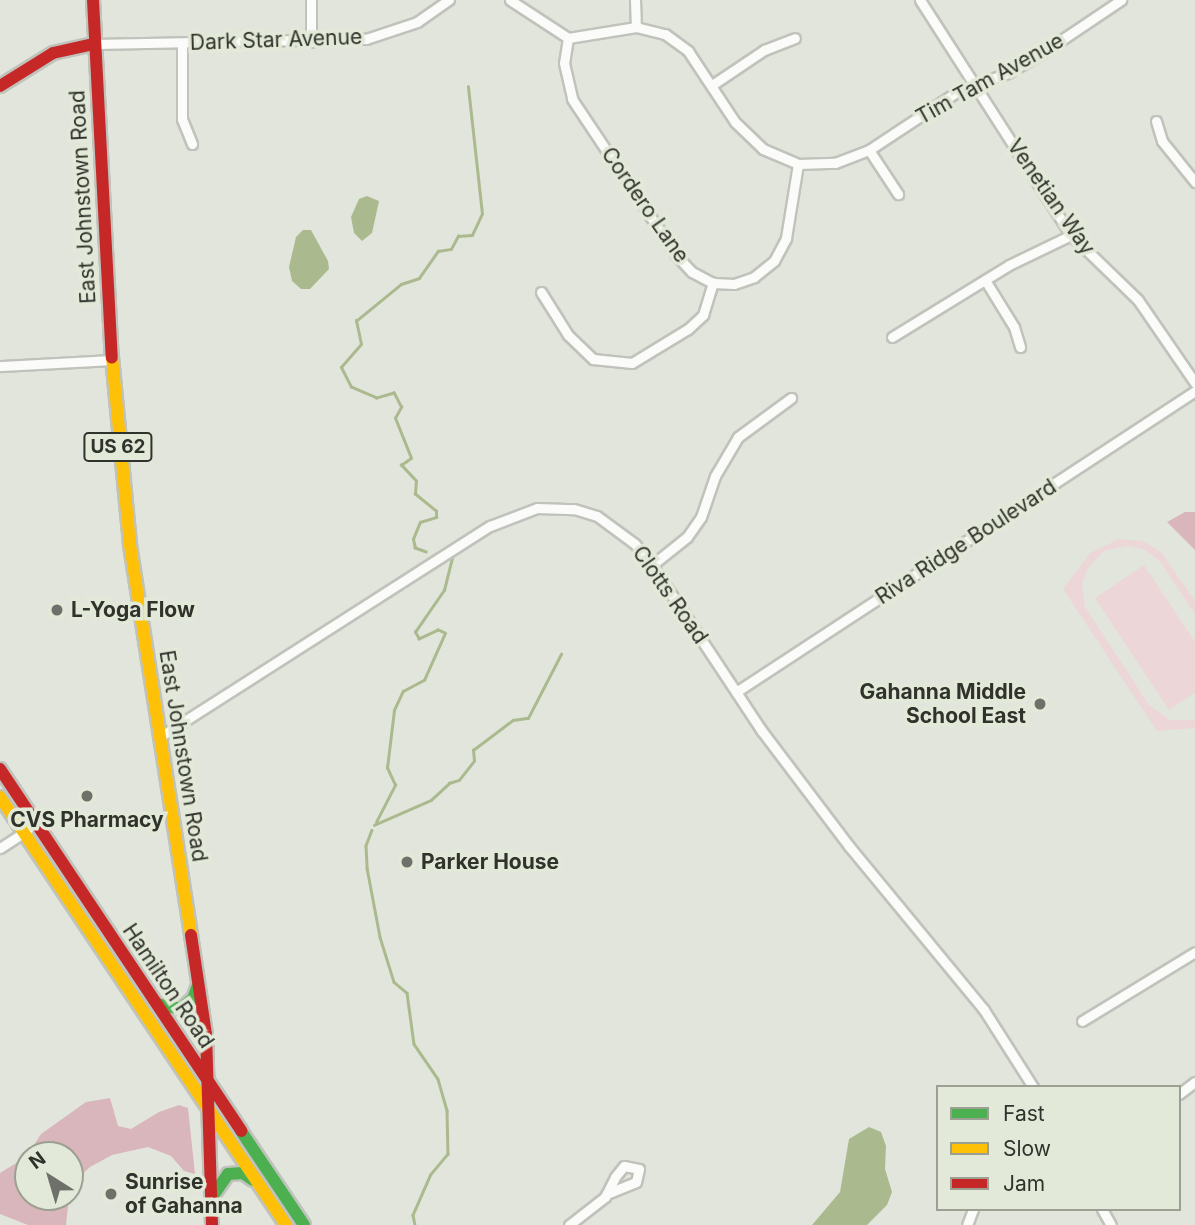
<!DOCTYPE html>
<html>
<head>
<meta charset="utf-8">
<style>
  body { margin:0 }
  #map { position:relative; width:1195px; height:1225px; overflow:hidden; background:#e2e5dc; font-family:Inter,sans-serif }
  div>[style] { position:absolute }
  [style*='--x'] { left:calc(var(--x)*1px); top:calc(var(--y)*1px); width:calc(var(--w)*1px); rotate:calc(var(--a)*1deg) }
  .green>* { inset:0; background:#ecd6d7 }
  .forest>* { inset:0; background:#d9b6bc }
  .water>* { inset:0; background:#abba8e }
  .stream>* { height:2.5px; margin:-1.25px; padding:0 1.25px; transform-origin:1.25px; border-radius:1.25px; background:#abba8e }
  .roads { filter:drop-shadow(2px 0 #c0c3bb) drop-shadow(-2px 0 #c0c3bb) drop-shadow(0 2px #c0c3bb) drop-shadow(0 -2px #c0c3bb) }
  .street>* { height:9px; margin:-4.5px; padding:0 4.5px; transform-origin:4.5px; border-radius:4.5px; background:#fbfbfa }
  .fast>* { height:12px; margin:-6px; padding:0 6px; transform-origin:6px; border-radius:6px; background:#4caf50 }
  .slow>* { height:12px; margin:-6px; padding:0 6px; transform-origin:6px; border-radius:6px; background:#ffc107 }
  .jam>* { height:12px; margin:-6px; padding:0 6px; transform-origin:6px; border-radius:6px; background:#c62828 }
  .dots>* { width:19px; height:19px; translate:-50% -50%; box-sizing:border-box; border:4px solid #e3e9d8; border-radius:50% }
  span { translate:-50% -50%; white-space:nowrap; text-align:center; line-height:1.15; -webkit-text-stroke:7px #e3e9d8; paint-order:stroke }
  .shield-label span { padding:2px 5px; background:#e3e9d8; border:2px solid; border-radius:5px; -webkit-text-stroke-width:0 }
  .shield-label { font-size:19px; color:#30332c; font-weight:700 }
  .street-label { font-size:21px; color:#30332c }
  .poi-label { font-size:21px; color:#30332c; font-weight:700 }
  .left { translate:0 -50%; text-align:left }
  .right { translate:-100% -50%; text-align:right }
  .legend { position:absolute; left:936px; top:1085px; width:245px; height:126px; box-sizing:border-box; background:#e3e9d8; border:2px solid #9ba093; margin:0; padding:9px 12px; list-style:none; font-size:21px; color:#30332c }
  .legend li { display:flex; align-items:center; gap:14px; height:35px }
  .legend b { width:35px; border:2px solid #9ba093 }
  .north { position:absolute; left:14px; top:1141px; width:70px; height:70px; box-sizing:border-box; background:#e3e9d8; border:2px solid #9ba093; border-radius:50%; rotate:323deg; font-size:19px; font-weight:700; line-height:28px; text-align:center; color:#30332c }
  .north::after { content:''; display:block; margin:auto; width:24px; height:32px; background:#6e716a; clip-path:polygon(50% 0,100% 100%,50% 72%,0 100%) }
</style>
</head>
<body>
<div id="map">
  <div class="green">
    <div style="clip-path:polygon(1119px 539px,1143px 541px,1161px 552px,1195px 601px,1195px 614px,1160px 561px,1143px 549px,1127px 546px,1104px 551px,1088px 568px,1082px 584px,1085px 607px,1149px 705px,1170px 720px,1195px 720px,1195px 728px,1157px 731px,1063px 589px,1090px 553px)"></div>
    <div style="clip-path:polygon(1144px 565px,1195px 642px,1195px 693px,1169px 710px,1095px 598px)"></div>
  </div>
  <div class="forest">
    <div style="clip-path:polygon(1185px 512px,1195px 512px,1195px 550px,1167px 522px)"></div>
    <div style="clip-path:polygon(110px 1098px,118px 1126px,131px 1129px,159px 1112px,179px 1105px,188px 1108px,195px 1174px,184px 1171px,171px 1156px,148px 1147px,112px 1155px,90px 1167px,73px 1183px,70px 1193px,70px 1155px,28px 1155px,28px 1197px,69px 1197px,66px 1225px,28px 1225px,0 1214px,0 1173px,26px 1157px,41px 1134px,86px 1102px)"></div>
  </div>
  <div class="water">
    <div style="clip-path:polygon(367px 196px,379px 201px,372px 233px,362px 241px,354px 233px,351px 217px,359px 199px)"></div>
    <div style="clip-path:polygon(303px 230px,311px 230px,328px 261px,329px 269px,310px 289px,301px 289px,292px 281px,289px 267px,296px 237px)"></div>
    <div style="clip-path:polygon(869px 1127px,881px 1132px,886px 1146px,885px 1169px,892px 1192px,887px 1205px,867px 1225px,812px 1225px,840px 1192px,849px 1139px)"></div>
  </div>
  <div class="stream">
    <div style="--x:426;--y:552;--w:12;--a:-160"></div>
    <div style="--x:415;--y:548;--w:9;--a:-103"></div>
    <div style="--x:413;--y:539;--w:18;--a:-68"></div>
    <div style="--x:420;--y:522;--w:17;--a:-17"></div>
    <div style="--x:436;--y:517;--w:6;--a:-90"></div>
    <div style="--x:436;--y:511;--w:27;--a:-141"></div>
    <div style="--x:415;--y:494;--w:13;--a:-86"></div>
    <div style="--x:416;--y:481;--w:22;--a:-133"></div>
    <div style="--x:401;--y:465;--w:12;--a:-35"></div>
    <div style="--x:411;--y:458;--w:43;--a:-111.8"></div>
    <div style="--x:395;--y:418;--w:13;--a:-61"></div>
    <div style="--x:401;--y:407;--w:16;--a:-117"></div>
    <div style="--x:394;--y:393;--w:18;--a:164"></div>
    <div style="--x:377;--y:398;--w:28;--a:-157"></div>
    <div style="--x:351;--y:387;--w:22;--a:-117"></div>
    <div style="--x:341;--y:367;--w:30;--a:-49"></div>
    <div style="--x:361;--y:344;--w:24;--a:-102"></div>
    <div style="--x:356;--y:321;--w:58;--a:-39.4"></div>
    <div style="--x:401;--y:284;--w:19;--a:-18"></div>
    <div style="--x:419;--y:278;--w:33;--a:-55"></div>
    <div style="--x:438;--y:251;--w:13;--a:-9"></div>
    <div style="--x:451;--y:249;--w:15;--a:-62"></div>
    <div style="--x:458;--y:236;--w:14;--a:-4"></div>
    <div style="--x:472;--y:235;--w:23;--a:-65"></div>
    <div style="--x:482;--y:214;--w:128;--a:-96.3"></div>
    <div style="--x:376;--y:822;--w:42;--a:-62.8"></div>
    <div style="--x:395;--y:785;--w:19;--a:-115"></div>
    <div style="--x:387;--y:768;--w:58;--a:-83.1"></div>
    <div style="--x:394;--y:710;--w:21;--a:-65"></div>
    <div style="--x:403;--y:691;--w:24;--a:-28"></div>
    <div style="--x:424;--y:680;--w:51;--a:-65.9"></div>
    <div style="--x:445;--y:633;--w:8;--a:-157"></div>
    <div style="--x:438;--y:630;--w:21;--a:155"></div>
    <div style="--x:419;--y:639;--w:8;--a:-120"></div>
    <div style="--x:415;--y:632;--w:51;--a:-55.4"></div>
    <div style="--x:444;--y:590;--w:33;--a:-76"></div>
    <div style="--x:374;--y:825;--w:62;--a:-23.7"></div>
    <div style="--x:431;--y:800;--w:25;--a:-43"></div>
    <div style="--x:449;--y:783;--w:10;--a:-17"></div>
    <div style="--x:459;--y:780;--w:24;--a:-52"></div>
    <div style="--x:474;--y:761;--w:11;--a:-95"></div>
    <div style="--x:473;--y:750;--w:50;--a:-36.9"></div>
    <div style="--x:513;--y:720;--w:15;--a:-8"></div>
    <div style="--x:528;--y:718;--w:72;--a:-62.7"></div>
    <div style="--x:372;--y:830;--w:17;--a:111"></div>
    <div style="--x:366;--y:846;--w:22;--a:87"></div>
    <div style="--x:367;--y:868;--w:70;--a:79.3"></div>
    <div style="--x:380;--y:937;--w:47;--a:72.7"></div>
    <div style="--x:394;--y:982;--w:17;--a:40"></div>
    <div style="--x:407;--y:993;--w:51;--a:82.2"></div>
    <div style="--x:414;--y:1044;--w:42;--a:55.6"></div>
    <div style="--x:438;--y:1079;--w:33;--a:74"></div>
    <div style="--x:447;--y:1111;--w:43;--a:88.7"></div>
    <div style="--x:448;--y:1154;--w:26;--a:130"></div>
    <div style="--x:431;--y:1174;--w:45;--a:113.7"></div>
    <div style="--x:413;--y:1215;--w:10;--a:79"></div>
  </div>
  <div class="roads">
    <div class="street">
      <div style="--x:311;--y:0;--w:42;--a:90"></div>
      <div style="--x:510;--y:0;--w:69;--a:33.2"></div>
      <div style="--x:568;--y:38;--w:69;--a:-9.2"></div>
      <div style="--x:636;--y:27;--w:30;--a:14"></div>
      <div style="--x:665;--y:34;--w:29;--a:36"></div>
      <div style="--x:688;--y:51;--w:85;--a:56.5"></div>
      <div style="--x:735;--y:122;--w:39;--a:44"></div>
      <div style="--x:763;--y:149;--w:38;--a:23"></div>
      <div style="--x:798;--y:164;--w:37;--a:-2"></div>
      <div style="--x:835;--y:163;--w:36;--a:-21"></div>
      <div style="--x:869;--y:150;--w:107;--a:-33.5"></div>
      <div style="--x:958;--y:91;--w:53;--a:-19.8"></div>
      <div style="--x:1008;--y:73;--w:43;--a:-30.7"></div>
      <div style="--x:1045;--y:51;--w:92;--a:-33.9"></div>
      <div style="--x:635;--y:0;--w:27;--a:88"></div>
      <div style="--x:920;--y:0;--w:279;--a:57.3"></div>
      <div style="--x:1071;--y:235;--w:93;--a:44.1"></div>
      <div style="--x:1138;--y:300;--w:101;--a:55.5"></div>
      <div style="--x:568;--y:38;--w:25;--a:99"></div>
      <div style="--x:564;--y:63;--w:37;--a:77"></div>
      <div style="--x:572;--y:99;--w:187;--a:56.3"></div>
      <div style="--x:676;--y:255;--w:23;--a:47"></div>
      <div style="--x:692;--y:272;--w:24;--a:28"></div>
      <div style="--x:713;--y:283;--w:21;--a:3"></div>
      <div style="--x:734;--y:284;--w:21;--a:-19"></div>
      <div style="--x:754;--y:277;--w:26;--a:-39"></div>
      <div style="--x:774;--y:261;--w:26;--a:-62"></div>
      <div style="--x:786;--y:238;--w:75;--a:-80.8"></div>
      <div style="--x:182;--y:43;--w:76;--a:90"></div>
      <div style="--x:182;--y:119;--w:27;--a:68"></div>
      <div style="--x:94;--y:44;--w:272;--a:-1.1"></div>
      <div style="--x:366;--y:39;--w:54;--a:-18.4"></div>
      <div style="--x:417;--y:22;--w:39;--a:-35"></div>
      <div style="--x:712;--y:85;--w:63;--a:-33.9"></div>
      <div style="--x:764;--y:50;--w:33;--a:-21"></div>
      <div style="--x:1156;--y:121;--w:21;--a:73"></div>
      <div style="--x:1162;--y:141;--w:53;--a:51.2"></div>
      <div style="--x:869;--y:150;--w:53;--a:56.6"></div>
      <div style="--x:985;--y:280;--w:55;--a:58.3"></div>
      <div style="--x:1014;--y:327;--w:21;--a:73"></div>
      <div style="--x:541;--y:292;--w:51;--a:57.9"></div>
      <div style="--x:568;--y:335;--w:35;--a:44"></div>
      <div style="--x:593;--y:359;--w:39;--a:6"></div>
      <div style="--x:632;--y:363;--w:66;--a:-31.3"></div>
      <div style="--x:688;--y:329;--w:21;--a:-43"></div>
      <div style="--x:703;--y:315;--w:34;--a:-73"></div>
      <div style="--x:892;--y:337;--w:137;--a:-31.6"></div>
      <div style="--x:1009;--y:265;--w:69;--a:-25.8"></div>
      <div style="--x:0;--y:366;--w:112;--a:-3.1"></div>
      <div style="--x:652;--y:565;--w:45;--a:-38.7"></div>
      <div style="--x:687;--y:537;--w:24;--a:-55"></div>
      <div style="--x:701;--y:517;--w:43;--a:-71.1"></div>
      <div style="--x:715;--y:476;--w:45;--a:-59.5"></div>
      <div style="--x:738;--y:437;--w:66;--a:-36.3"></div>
      <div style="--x:736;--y:692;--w:549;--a:-33.26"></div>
      <div style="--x:161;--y:736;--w:390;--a:-32.6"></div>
      <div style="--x:490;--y:526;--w:50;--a:-21"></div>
      <div style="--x:537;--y:508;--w:37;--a:2"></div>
      <div style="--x:574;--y:509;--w:24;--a:17"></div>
      <div style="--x:597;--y:516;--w:47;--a:36.4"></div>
      <div style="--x:635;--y:544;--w:27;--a:51"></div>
      <div style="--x:652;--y:565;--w:199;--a:56.5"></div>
      <div style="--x:762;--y:731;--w:144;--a:52.9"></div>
      <div style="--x:849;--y:846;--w:212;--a:50.5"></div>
      <div style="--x:984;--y:1010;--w:91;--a:57.5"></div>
      <div style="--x:0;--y:848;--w:33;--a:-33"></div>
      <div style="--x:1082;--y:1021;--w:132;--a:-31.4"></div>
      <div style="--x:1179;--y:1094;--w:20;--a:-37"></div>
      <div style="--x:1102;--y:1209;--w:18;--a:61"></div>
      <div style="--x:569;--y:1225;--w:46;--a:-37.9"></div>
      <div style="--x:605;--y:1197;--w:22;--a:-63"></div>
      <div style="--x:615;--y:1177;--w:14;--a:-51"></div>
      <div style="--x:624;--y:1166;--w:15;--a:11"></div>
      <div style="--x:639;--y:1169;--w:13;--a:103"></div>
      <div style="--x:636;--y:1182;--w:32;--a:158"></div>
      <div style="--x:967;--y:1225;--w:17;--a:-69"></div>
    </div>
    <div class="fast">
      <div style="--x:157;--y:1004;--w:24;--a:12"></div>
      <div style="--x:180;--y:1009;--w:16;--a:-38"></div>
      <div style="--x:193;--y:999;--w:15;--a:-70"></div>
      <div style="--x:241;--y:1131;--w:113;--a:56.2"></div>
      <div style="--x:212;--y:1197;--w:28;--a:-55"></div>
      <div style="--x:228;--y:1174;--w:15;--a:-4"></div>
      <div style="--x:243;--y:1173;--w:12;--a:35"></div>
    </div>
    <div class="slow">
      <div style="--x:112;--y:357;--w:189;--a:84.5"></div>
      <div style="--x:130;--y:545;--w:395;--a:81.1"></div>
      <div style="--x:0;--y:797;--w:515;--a:56.25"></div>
    </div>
    <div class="jam">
      <div style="--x:93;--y:0;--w:358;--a:87"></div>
      <div style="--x:0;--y:86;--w:62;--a:-31.9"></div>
      <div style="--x:53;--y:53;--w:42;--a:-12.4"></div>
      <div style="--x:0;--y:769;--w:435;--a:56.3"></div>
      <div style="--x:191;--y:935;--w:100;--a:81.4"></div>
      <div style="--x:206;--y:1034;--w:191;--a:88.2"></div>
    </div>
  </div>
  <div class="dots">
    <div style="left:57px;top:610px;background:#6e716a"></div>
    <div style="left:1040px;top:704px;background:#6e716a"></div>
    <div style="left:87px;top:796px;background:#6e716a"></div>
    <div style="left:407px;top:862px;background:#6e716a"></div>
    <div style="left:111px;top:1194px;background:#6e716a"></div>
  </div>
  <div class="shield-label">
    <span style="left:118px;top:447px">US 62</span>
  </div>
  <div class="street-label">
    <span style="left:276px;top:40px;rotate:-2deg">Dark Star Avenue</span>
    <span style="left:990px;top:79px;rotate:-29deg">Tim Tam Avenue</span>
    <span style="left:83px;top:197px;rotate:-93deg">East Johnstown Road</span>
    <span style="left:1051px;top:197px;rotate:55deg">Venetian Way</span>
    <span style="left:645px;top:205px;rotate:55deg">Cordero Lane</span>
    <span style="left:966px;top:542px;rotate:-33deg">Riva Ridge Boulevard</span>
    <span style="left:670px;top:595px;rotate:55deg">Clotts Road</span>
    <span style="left:183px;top:756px;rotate:81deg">East Johnstown Road</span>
    <span style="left:168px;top:986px;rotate:56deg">Hamilton Road</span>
  </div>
  <div class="poi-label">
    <span class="left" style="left:71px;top:610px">L-Yoga Flow</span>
    <span class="right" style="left:1026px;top:704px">Gahanna Middle<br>School East</span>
    <span style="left:87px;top:820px">CVS Pharmacy</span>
    <span class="left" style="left:421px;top:862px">Parker House</span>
    <span class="left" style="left:125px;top:1194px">Sunrise<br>of Gahanna</span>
  </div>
  <ul class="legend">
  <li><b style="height:9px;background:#4caf50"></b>Fast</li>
  <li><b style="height:9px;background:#ffc107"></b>Slow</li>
  <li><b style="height:9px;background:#c62828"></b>Jam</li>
  </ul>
  <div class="north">N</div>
</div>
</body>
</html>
